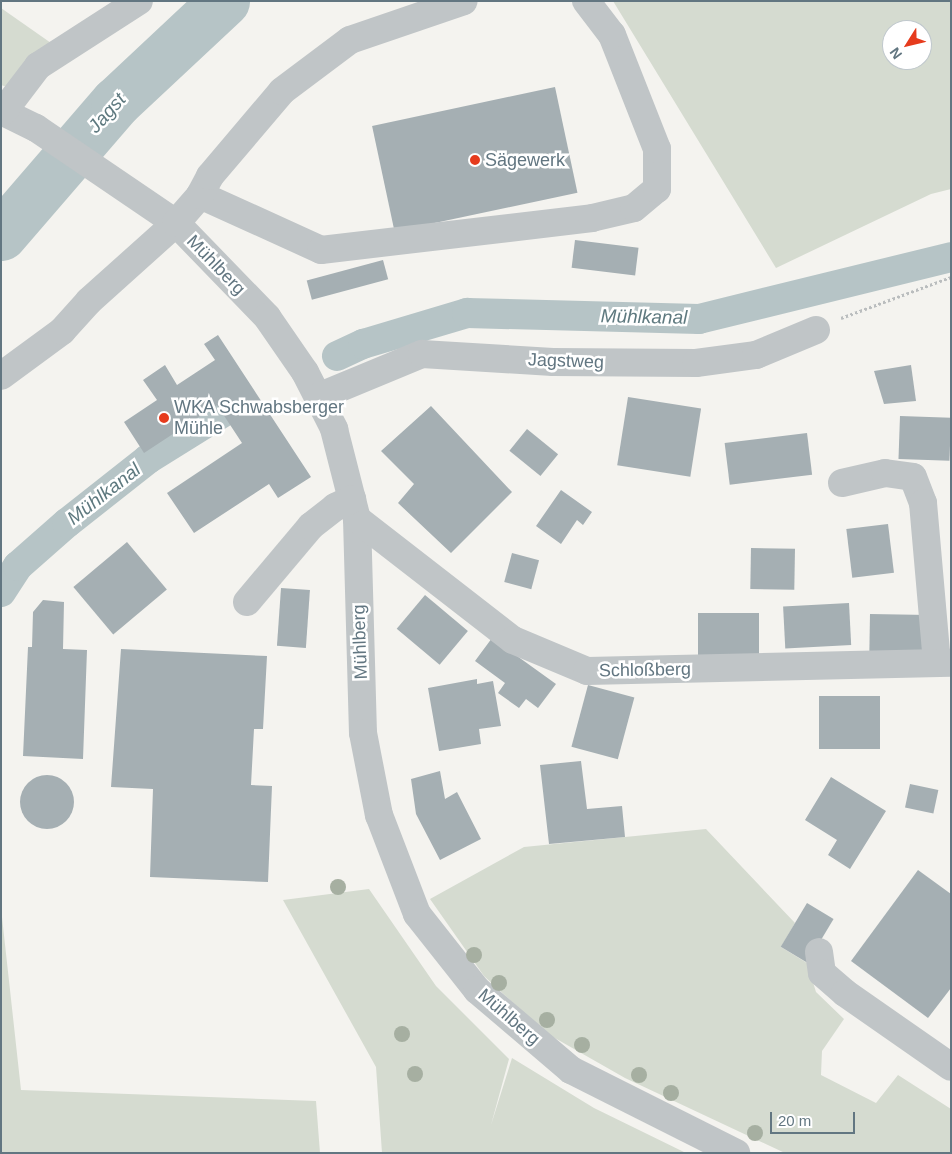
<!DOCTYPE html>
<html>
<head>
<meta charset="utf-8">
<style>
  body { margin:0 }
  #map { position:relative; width:952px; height:1154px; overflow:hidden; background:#f4f3ef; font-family:Arial,sans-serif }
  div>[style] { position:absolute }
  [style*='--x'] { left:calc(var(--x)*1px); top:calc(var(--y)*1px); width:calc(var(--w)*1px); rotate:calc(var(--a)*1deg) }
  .green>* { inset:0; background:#d5dbd0 }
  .canal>* { height:30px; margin:-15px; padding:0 15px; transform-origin:15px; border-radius:15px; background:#b6c4c6 }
  .river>* { height:51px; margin:-25.5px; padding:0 25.5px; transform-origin:25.5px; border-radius:25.5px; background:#b6c4c6 }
  .building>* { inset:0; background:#a5afb3; transform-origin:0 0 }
  .round { border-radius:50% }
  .path>* { height:3px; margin-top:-1.5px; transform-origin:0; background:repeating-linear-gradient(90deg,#babdbe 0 2.5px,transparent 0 5px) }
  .minor>* { height:28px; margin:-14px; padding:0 14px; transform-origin:14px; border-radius:14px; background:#c0c5c7 }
  .trees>* { width:16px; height:16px; margin:-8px; border-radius:50%; background:#a6afa1 }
  .dots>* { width:14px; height:14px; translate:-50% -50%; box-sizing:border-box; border:2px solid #fff; border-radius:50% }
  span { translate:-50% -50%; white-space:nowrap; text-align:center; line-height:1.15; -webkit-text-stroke:5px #fff; paint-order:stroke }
  .poi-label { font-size:18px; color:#627681 }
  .left { translate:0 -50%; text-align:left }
  .street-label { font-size:18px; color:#627681 }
  .water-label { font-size:19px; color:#5e797f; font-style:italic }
  .frame { position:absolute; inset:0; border:2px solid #627681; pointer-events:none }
  .north { position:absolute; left:882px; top:20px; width:50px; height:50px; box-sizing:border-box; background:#fff; border:1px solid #c0c8cd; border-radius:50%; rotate:234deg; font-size:14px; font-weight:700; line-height:20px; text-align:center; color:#627681 }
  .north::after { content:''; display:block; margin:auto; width:18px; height:22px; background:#e63b1d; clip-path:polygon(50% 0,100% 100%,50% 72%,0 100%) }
  .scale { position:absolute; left:770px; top:1112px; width:85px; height:22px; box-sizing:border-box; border:2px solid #627681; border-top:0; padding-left:6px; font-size:15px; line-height:18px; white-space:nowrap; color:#627681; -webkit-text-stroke:4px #fff; paint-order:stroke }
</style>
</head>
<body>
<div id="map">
  <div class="green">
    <div style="clip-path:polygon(evenodd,613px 1px,951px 1px,951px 189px,931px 194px,776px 268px,613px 1px,892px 30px,922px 30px,922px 60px,892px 60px,892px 30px)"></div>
    <div style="clip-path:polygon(1px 8px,51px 43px,7px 87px,1px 85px)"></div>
    <div style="clip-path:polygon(706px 829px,795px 923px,781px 947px,807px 963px,816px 992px,844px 1019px,822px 1051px,821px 1075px,876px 1103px,898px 1075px,951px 1109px,951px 1153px,785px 1153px,625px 1078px,546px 1033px,484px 976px,430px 899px,524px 847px)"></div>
    <div style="clip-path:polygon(369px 889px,436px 986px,509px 1059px,491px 1125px,512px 1058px,594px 1108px,686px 1153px,382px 1153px,376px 1067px,283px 900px)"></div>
    <div style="clip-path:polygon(1px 908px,21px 1090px,316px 1101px,320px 1153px,1px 1153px)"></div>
  </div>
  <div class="canal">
    <div style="--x:337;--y:356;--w:29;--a:-25"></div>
    <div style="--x:363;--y:344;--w:109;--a:-16.6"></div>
    <div style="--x:467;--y:313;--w:232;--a:1.5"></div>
    <div style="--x:699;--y:319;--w:260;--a:-13.8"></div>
    <div style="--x:1;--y:592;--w:31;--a:-57"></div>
    <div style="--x:18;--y:566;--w:65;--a:-41.3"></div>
    <div style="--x:67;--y:523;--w:103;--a:-38.3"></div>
    <div style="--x:148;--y:459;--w:87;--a:-31.9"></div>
  </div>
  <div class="river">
    <div style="--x:1;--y:235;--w:176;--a:-49.2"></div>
    <div style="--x:116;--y:102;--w:148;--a:-43.1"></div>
  </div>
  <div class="building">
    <div style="left:555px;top:87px;width:108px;height:187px;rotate:78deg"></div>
    <div style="left:575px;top:240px;width:64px;height:28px;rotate:7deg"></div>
    <div style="left:383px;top:260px;width:20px;height:79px;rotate:75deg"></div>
    <div style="clip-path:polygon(218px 335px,311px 477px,278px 498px,269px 484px,194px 533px,167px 493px,242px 443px,217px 405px,144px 453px,124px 422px,157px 400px,143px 380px,165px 365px,177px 385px,215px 360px,204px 344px)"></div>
    <div style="clip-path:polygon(911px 365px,916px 401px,884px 404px,874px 371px)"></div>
    <div style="left:628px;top:397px;width:74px;height:69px;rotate:9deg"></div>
    <div style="clip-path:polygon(431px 406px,512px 492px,451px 553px,398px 503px,414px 484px,381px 451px)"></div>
    <div style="left:900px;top:416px;width:51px;height:43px;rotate:2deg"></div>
    <div style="left:527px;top:429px;width:40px;height:28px;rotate:39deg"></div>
    <div style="left:807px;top:433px;width:42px;height:83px;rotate:83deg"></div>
    <div style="clip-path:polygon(561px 490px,592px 512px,583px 525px,577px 520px,561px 544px,536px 526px)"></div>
    <div style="left:888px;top:524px;width:49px;height:42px;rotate:83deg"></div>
    <div style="left:127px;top:542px;width:62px;height:70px;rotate:50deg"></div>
    <div style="left:751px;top:548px;width:44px;height:41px;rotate:1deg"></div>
    <div style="left:512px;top:553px;width:28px;height:30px;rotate:15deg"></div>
    <div style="left:281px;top:588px;width:29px;height:58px;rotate:4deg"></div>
    <div style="left:425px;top:595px;width:56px;height:44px;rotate:40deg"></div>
    <div style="clip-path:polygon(43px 600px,64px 602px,63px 649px,87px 650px,83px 759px,23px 756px,28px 647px,32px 647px,33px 612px)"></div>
    <div style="left:849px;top:603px;width:42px;height:66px;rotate:87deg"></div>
    <div style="left:698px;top:613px;width:61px;height:42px"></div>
    <div style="left:870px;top:614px;width:59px;height:38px;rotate:1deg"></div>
    <div style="clip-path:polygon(492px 638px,556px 684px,538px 708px,526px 699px,519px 708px,498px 693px,505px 683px,475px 661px)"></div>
    <div style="clip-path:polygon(121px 649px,267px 656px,263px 729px,254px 729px,251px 785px,272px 786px,268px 882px,150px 877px,153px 789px,111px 787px)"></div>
    <div style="clip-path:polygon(477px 679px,477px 684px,493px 681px,501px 726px,479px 729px,481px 744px,439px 751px,428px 688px)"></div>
    <div style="left:588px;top:685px;width:48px;height:64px;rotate:15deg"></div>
    <div style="left:819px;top:696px;width:61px;height:53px"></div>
    <div style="clip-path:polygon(581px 761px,587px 809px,622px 806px,625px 837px,549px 844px,540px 765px)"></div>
    <div style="clip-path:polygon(440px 771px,445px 799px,457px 792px,481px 839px,440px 860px,416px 814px,411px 779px)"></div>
    <div class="round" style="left:20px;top:775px;width:54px;height:54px"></div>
    <div style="clip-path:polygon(831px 777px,886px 811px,850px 869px,828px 855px,837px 840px,805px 820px)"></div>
    <div style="left:910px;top:784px;width:29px;height:24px;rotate:12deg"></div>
    <div style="clip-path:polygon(918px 870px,951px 894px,951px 988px,928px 1018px,851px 961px)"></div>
    <div style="left:807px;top:903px;width:31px;height:51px;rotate:31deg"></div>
  </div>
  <div class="path">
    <div style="--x:841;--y:318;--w:117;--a:-20.4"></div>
  </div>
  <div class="minor">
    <div style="--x:1;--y:111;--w:39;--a:26"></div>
    <div style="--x:36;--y:128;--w:169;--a:34.2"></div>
    <div style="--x:176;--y:223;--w:131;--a:45.9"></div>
    <div style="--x:267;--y:317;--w:67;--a:55.4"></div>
    <div style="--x:305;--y:372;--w:28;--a:63"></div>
    <div style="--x:318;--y:397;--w:36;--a:63"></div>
    <div style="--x:334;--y:429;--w:93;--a:75.7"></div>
    <div style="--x:357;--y:519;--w:214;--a:88.4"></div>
    <div style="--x:363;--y:733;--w:84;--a:79"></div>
    <div style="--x:379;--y:815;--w:106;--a:69"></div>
    <div style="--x:417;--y:914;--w:97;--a:51.7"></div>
    <div style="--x:477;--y:990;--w:123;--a:40.4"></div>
    <div style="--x:571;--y:1070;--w:185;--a:26.7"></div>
    <div style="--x:3;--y:112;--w:58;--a:-52.7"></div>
    <div style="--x:38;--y:66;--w:120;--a:-32.8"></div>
    <div style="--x:200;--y:195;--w:133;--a:24.4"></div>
    <div style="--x:321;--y:250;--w:273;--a:-6.7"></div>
    <div style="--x:592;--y:218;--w:43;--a:-13.4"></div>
    <div style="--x:634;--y:208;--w:30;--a:-40"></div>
    <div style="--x:657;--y:189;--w:40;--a:-90"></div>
    <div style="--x:657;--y:149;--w:123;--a:-111.5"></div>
    <div style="--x:612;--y:35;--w:43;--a:-127.4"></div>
    <div style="--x:1;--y:376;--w:76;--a:-36.4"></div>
    <div style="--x:62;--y:331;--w:40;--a:-48"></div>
    <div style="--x:89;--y:301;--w:117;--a:-41.9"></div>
    <div style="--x:176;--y:223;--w:37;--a:-49"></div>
    <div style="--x:200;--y:195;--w:21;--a:-62"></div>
    <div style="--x:210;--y:176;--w:111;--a:-49.7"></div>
    <div style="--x:282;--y:91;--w:85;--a:-36.9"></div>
    <div style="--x:350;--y:40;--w:120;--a:-18.9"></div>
    <div style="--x:318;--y:397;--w:113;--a:-22.5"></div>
    <div style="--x:422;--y:354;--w:131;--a:3.5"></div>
    <div style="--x:553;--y:362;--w:143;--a:0.4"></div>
    <div style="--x:696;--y:363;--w:61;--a:-7.6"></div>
    <div style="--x:756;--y:355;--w:65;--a:-22.6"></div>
    <div style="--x:842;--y:483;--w:44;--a:-13.1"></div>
    <div style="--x:885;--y:473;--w:28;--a:8"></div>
    <div style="--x:913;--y:477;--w:28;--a:69"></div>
    <div style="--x:923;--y:503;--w:160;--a:85"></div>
    <div style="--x:357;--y:519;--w:197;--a:37.8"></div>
    <div style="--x:513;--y:640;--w:80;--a:22.7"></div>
    <div style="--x:587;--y:671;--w:364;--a:-1.3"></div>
    <div style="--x:247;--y:602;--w:99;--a:-49.9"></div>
    <div style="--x:311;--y:526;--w:31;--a:-38"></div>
    <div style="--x:335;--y:507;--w:19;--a:-25"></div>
    <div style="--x:819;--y:952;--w:21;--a:82"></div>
    <div style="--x:822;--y:973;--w:30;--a:41"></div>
    <div style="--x:845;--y:993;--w:129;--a:34.9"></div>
  </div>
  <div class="trees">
    <div style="left:338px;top:887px"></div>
    <div style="left:474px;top:955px"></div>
    <div style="left:499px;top:983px"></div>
    <div style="left:547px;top:1020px"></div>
    <div style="left:402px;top:1034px"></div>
    <div style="left:582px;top:1045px"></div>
    <div style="left:415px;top:1074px"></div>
    <div style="left:639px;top:1075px"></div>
    <div style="left:671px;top:1093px"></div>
    <div style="left:755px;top:1133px"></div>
  </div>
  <div class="dots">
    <div style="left:475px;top:160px;background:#e63b1d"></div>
    <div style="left:164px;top:418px;background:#e63b1d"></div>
  </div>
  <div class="poi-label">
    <span class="left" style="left:485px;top:160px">Sägewerk</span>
    <span class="left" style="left:174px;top:418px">WKA Schwabsberger<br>Mühle</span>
  </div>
  <div class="street-label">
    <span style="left:216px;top:265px;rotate:46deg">Mühlberg</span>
    <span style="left:566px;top:361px;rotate:2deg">Jagstweg</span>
    <span style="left:360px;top:642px;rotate:-92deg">Mühlberg</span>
    <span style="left:645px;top:670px;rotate:-1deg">Schloßberg</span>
    <span style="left:509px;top:1017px;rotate:41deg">Mühlberg</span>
  </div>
  <div class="water-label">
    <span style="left:107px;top:113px;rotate:-48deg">Jagst</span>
    <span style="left:644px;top:317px;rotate:1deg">Mühlkanal</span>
    <span style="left:104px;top:494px;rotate:-38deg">Mühlkanal</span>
  </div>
  <div class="frame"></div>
  <div class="north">N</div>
  <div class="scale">20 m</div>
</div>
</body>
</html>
